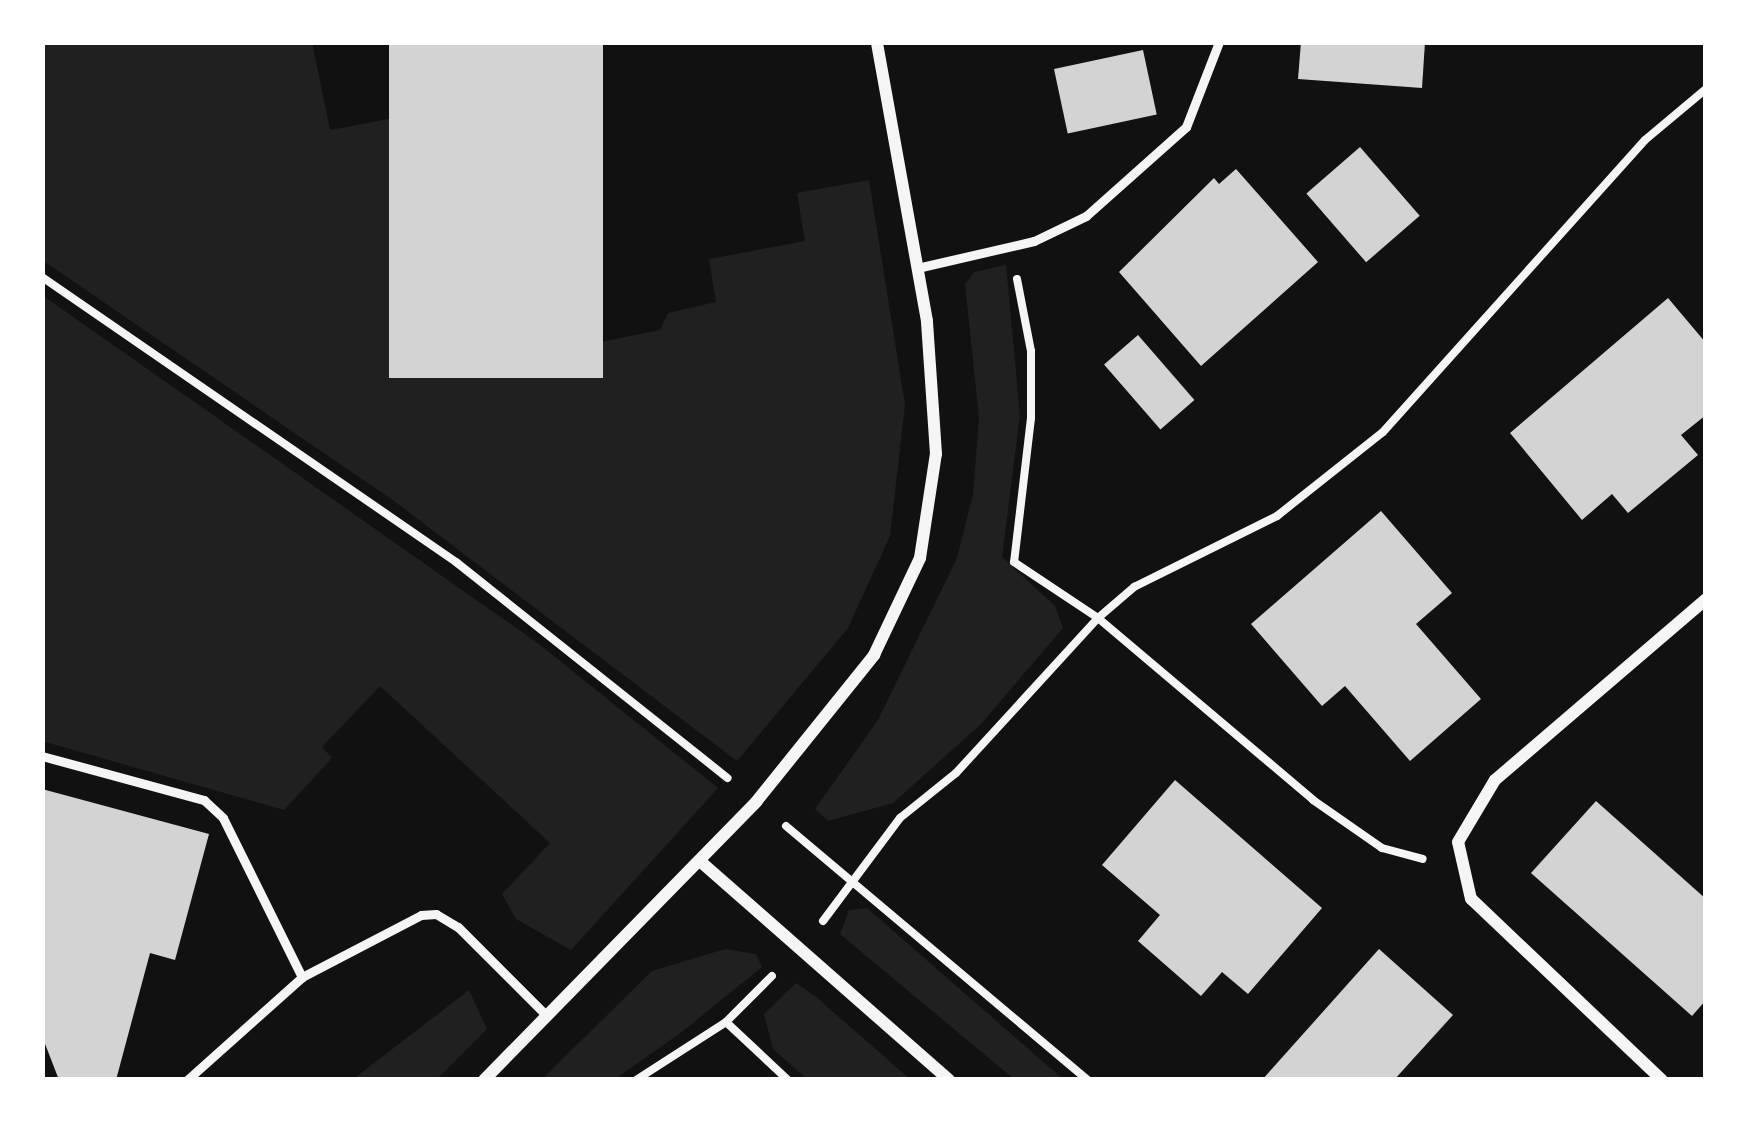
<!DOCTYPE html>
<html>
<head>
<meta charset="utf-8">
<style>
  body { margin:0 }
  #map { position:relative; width:1748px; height:1122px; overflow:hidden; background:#111; font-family:Barlow,sans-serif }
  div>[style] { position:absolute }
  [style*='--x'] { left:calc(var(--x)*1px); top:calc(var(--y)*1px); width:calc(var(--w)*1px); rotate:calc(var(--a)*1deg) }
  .green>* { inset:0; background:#202020 }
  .building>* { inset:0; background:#d3d3d3; transform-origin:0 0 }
  .path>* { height:8px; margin:-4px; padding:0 4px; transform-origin:4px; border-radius:4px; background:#f5f5f5 }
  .service>* { height:9px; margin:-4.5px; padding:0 4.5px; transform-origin:4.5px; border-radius:4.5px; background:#f5f5f5 }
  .minor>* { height:12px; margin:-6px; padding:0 6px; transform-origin:6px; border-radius:6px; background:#f5f5f5 }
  span { translate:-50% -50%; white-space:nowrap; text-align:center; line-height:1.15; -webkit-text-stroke:9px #fff; paint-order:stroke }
  .frame { position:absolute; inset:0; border:45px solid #fff; pointer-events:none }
</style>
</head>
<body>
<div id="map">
  <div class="green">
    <div style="clip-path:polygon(42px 42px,312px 42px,330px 130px,404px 116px,457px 371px,660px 330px,668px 313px,716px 302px,709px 259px,805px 241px,797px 193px,869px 180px,905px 405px,890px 536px,848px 628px,737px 761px,394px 501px,42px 260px)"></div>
    <div style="clip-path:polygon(1006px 265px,1020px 415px,1002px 557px,1055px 606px,1063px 628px,981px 724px,893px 803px,828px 821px,815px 809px,878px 720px,957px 558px,973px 494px,979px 418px,965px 284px,974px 272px)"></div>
    <div style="clip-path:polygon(42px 295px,539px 644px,718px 788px,571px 950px,516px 919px,502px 894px,550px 843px,380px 686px,322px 747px,332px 758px,284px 810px,42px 741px)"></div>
    <div style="clip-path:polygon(867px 908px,1025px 1046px,1064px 1080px,1015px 1080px,840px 934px,849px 910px)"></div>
    <div style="clip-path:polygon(725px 949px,756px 954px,762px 967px,683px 1031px,614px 1080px,541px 1080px,652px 971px)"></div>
    <div style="clip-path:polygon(796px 983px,815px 996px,911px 1080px,808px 1080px,773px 1049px,764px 1014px)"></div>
    <div style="clip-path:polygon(469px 990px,487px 1029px,436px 1080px,352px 1080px)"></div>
  </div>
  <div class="building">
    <div style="left:389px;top:42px;width:214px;height:336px"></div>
    <div style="clip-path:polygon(1301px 42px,1425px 42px,1422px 88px,1298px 79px)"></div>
    <div style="left:1143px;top:50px;width:66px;height:91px;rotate:78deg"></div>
    <div style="left:1360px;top:147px;width:91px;height:71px;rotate:49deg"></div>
    <div style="clip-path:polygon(1236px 169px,1318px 262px,1201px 366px,1119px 272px,1214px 178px,1219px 184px)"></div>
    <div style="clip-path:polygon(1668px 298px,1706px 343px,1706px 415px,1681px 435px,1698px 455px,1628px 513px,1612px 494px,1582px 520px,1510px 433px)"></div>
    <div style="left:1138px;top:335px;width:86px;height:45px;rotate:49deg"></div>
    <div style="clip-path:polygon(1381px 511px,1452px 593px,1416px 624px,1481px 699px,1410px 761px,1345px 686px,1322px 706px,1251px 624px)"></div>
    <div style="clip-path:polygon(1175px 780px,1322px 908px,1248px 994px,1222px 972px,1201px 996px,1138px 941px,1160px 915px,1102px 865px)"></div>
    <div style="clip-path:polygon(42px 789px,209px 834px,175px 960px,150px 953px,116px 1080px,59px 1080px,42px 1036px)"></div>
    <div style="clip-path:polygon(1596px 801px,1706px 899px,1706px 1000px,1692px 1016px,1531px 873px)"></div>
    <div style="clip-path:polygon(1379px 949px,1453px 1015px,1394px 1080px,1262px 1080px)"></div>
  </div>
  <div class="path">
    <div style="--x:42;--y:277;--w:503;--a:34.54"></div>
    <div style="--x:456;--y:562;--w:347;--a:38.5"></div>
    <div style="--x:1017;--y:279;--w:73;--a:79"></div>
    <div style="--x:1031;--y:351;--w:67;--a:90"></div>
    <div style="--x:1031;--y:418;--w:145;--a:96.7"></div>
    <div style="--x:1014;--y:562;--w:101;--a:33.7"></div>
    <div style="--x:1098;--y:618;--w:282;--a:40.2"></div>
    <div style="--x:1313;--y:800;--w:84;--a:34.8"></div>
    <div style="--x:1382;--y:848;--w:42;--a:15"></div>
    <div style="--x:786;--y:826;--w:395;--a:40.1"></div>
    <div style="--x:823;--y:921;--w:129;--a:-53.2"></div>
    <div style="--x:900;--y:818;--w:72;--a:-38.8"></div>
    <div style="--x:956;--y:773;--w:210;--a:-47.5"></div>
    <div style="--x:1098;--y:618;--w:48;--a:-40.7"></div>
    <div style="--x:1134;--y:587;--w:160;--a:-26.4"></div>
    <div style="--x:1277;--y:516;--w:135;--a:-38.4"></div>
    <div style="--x:1383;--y:432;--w:392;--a:-48.1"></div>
    <div style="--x:1645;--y:140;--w:80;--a:-39.9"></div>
    <div style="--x:726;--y:1022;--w:85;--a:43.1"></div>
    <div style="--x:636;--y:1080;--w:107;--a:-32.8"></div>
    <div style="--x:726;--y:1022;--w:65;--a:-45"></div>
  </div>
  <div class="service">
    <div style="--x:917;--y:268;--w:120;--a:-13"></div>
    <div style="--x:1034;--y:241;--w:58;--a:-25.7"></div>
    <div style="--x:1086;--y:216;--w:134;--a:-41.7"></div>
    <div style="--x:1186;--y:127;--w:91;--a:-68.8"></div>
    <div style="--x:42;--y:756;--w:168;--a:15.2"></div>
    <div style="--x:204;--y:800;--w:26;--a:43"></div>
    <div style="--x:223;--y:818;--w:178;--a:63.6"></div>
    <div style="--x:187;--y:1080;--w:154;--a:-41.8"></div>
    <div style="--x:302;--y:977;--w:134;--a:-27.5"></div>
    <div style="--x:421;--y:915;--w:15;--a:-4"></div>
    <div style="--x:436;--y:914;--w:26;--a:31"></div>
    <div style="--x:458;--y:927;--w:126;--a:45"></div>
  </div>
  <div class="minor">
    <div style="--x:701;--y:862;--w:330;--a:41.3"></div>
    <div style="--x:484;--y:1080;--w:389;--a:-45.6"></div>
    <div style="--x:756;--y:802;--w:189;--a:-51.2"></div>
    <div style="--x:874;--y:655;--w:107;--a:-64.6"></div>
    <div style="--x:920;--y:558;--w:105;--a:-81.3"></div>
    <div style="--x:936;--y:454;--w:133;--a:-93.9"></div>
    <div style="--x:927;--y:321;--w:283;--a:-100.2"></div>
    <div style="--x:1662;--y:1080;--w:263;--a:-136.5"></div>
    <div style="--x:1471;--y:899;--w:58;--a:-102.8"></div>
    <div style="--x:1458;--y:842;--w:72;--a:-59.2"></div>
    <div style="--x:1495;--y:780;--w:278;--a:-40.6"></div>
  </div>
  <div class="frame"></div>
</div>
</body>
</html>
